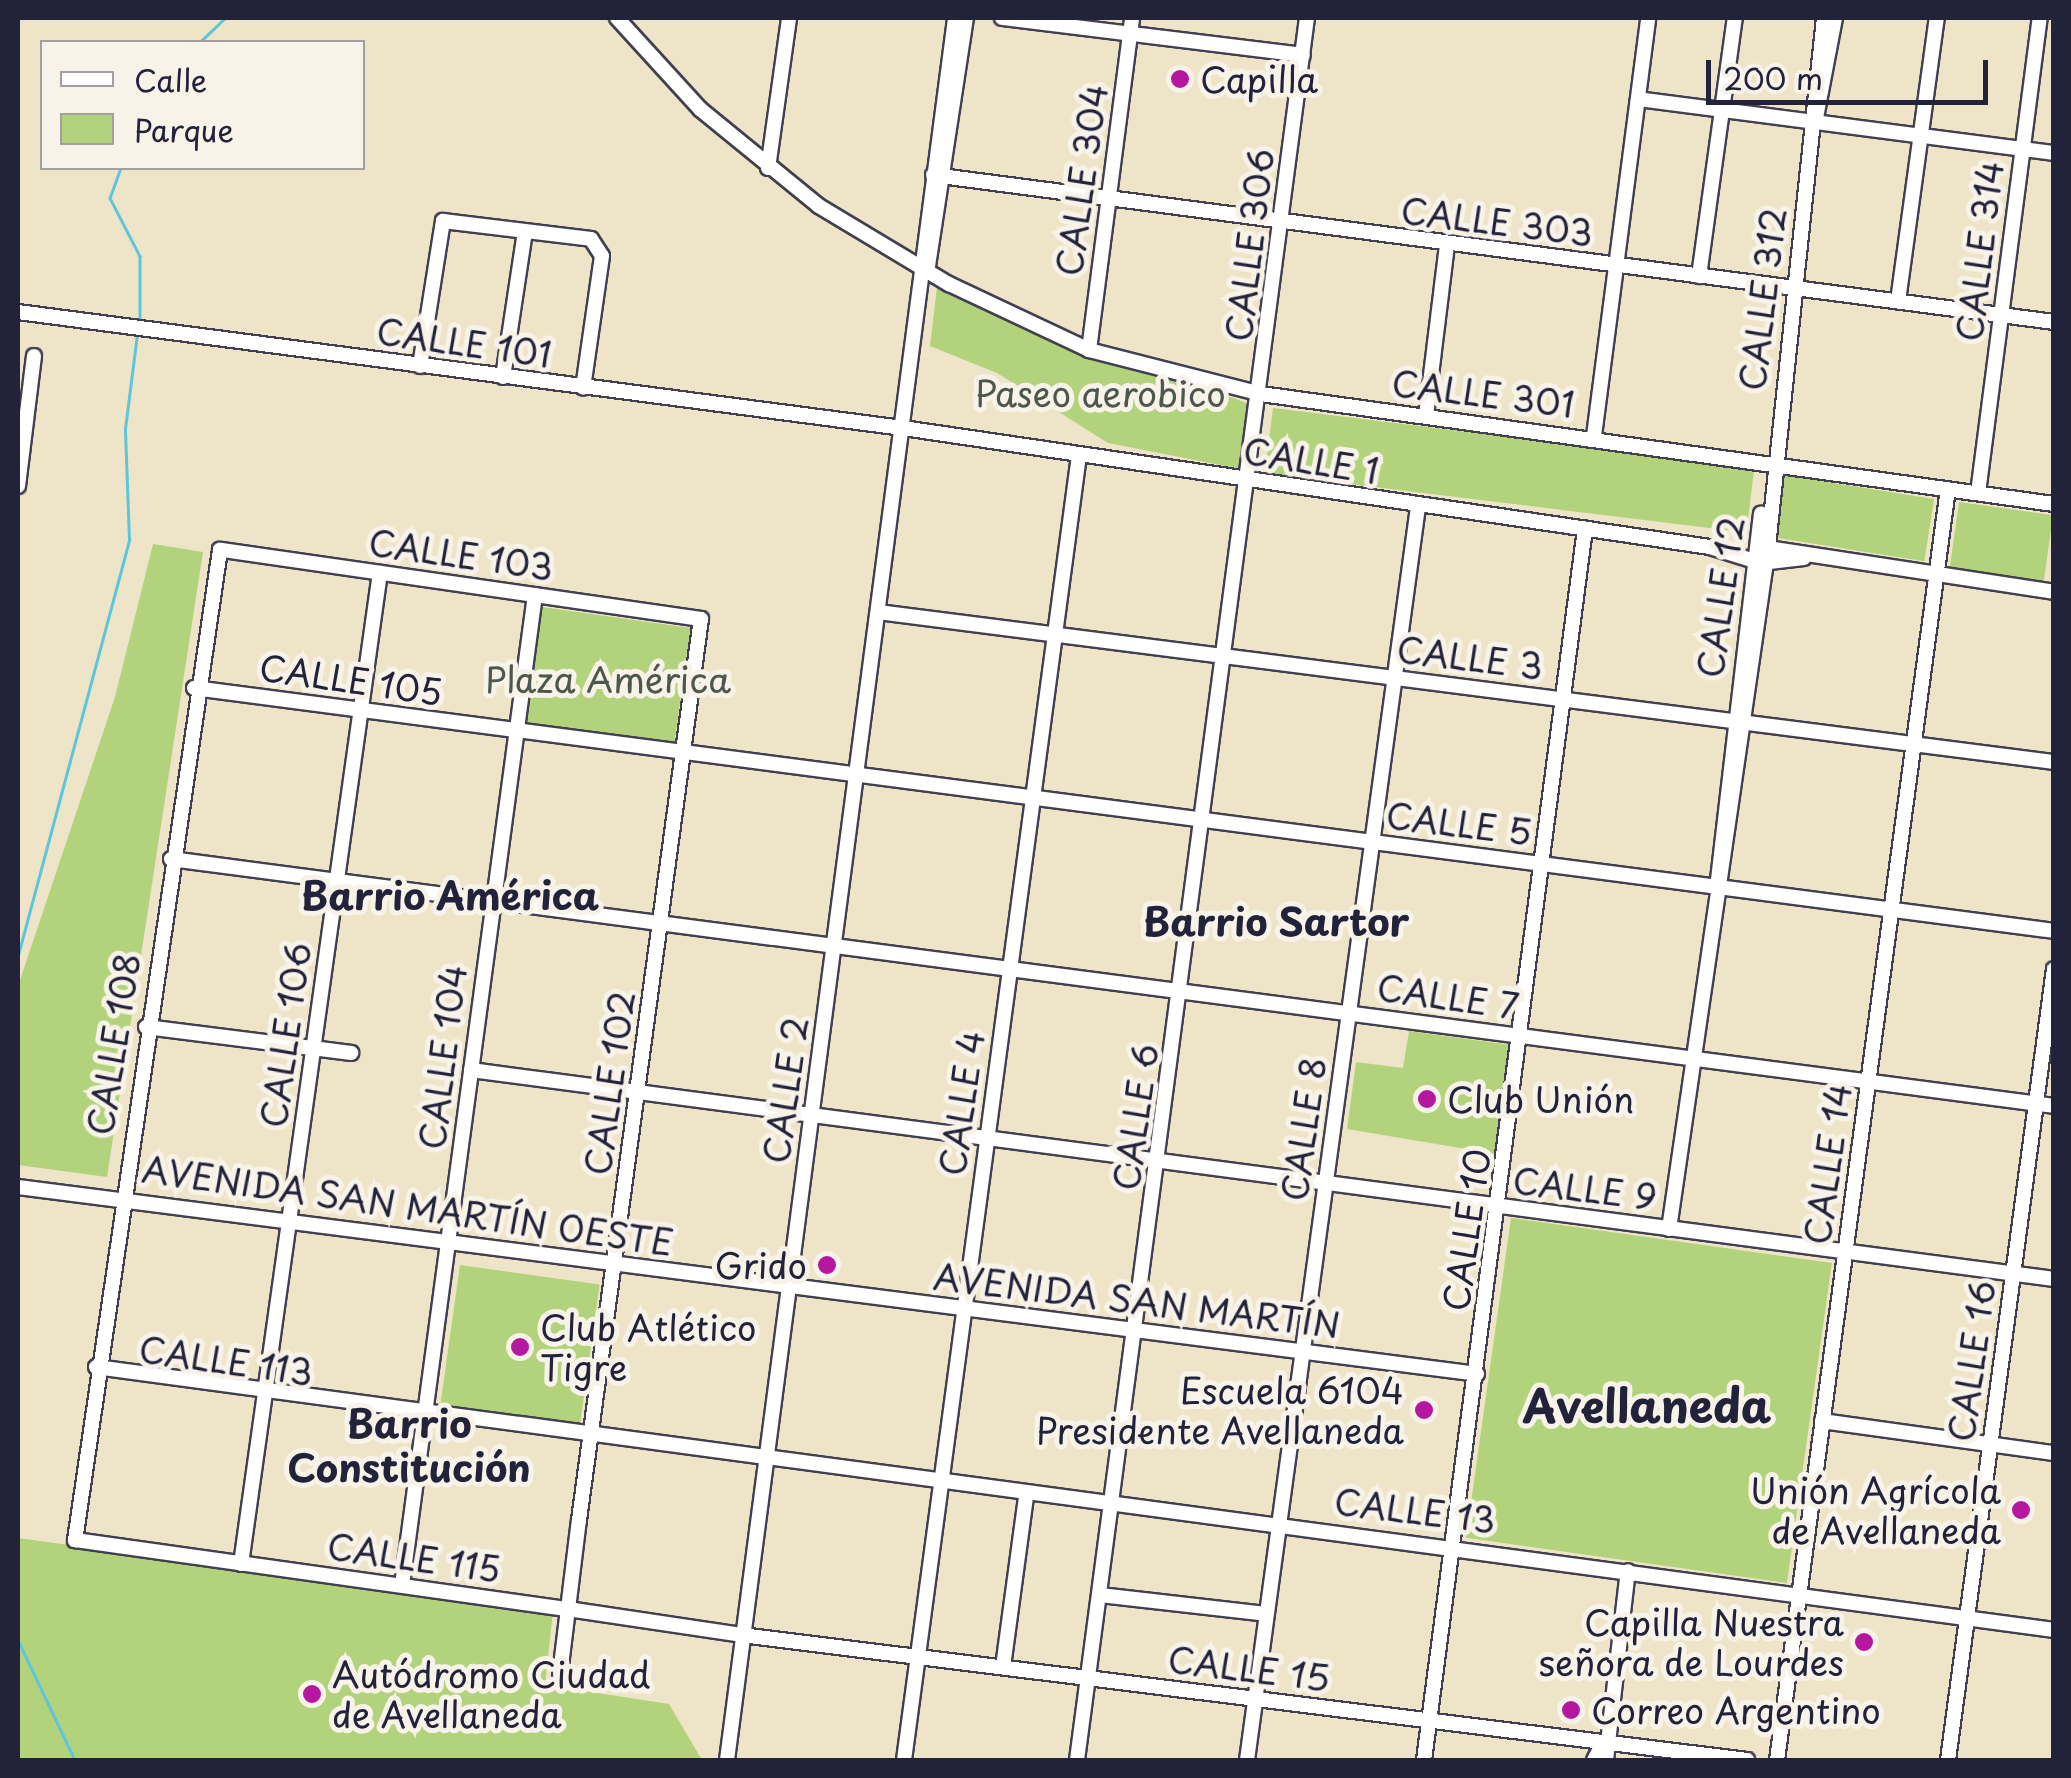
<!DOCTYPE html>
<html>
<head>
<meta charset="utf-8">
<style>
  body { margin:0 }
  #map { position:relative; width:2071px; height:1778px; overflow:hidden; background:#eee5c9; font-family:"Playpen Sans",sans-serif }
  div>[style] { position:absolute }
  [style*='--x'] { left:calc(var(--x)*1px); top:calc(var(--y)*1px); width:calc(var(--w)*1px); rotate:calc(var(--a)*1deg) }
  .green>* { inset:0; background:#b2d37b; transform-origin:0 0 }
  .stream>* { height:2.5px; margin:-1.25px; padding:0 1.25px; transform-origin:1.25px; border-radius:1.25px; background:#5ec5db }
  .roads { filter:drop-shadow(2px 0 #413f50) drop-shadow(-2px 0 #413f50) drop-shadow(0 2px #413f50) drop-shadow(0 -2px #413f50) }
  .minor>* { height:14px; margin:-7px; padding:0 7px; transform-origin:7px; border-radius:7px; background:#fff }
  .dots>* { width:28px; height:28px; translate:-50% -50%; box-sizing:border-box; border:5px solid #f7f3e8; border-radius:50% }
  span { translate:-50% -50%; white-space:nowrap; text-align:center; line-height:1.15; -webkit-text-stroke:10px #f7f3e8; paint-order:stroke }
  .poi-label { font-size:35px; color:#22223b }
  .left { translate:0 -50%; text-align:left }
  .right { translate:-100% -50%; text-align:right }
  .street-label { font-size:35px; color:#22223b }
  .park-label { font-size:35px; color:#4d574e }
  .neighbourhood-label { font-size:38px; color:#22223b; font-weight:700 }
  .district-label { font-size:45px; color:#22223b; font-weight:700 }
  .frame { position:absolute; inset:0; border:20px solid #22223b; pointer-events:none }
  .legend { position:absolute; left:40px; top:40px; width:325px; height:130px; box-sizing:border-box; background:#f7f3e8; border:2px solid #a29fa3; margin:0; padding:12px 18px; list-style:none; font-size:30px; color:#22223b }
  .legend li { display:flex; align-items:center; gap:20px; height:50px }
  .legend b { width:50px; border:2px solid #a29fa3 }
  .scale { position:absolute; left:1706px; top:60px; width:282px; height:45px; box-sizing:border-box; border:5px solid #22223b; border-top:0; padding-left:12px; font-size:30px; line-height:35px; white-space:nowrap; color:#22223b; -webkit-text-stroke:8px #f7f3e8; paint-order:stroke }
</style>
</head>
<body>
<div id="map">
  <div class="green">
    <div style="clip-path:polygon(937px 287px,1249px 404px,1241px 469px,1108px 443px,997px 373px,930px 346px)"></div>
    <div style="left:1273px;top:408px;width:485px;height:66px;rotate:7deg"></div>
    <div style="left:1783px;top:475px;width:153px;height:63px;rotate:9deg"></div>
    <div style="left:1959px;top:502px;width:95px;height:67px;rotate:8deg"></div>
    <div style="clip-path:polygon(153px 544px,203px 552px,107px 1177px,18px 1165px,18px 986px,115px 697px)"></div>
    <div style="left:542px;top:607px;width:150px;height:124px;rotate:8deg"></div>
    <div style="clip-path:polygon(1409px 1031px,1511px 1045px,1496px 1154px,1347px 1129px,1356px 1062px,1403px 1068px)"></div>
    <div style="left:1511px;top:1218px;width:324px;height:323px;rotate:8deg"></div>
    <div style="left:460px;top:1265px;width:141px;height:146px;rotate:8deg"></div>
    <div style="clip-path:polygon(18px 1538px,553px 1611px,545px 1685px,669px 1704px,702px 1760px,18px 1760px)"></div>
  </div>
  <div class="stream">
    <div style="--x:200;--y:42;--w:35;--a:-44"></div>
    <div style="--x:121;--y:168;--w:32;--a:110"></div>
    <div style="--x:110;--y:198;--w:65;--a:62.7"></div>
    <div style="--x:140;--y:256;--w:66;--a:90"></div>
    <div style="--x:18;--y:955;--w:430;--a:-75"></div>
    <div style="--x:129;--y:540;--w:111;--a:-92.1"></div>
    <div style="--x:125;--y:429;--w:96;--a:-82.8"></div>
    <div style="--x:18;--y:1640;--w:133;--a:64.6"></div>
  </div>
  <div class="roads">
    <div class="minor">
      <div style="--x:617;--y:18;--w:123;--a:47.6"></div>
      <div style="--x:700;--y:109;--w:154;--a:39.2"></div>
      <div style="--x:819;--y:206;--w:152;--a:31"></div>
      <div style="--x:949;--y:284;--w:155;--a:25.2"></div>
      <div style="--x:1089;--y:350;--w:178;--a:14.3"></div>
      <div style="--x:1261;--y:394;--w:801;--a:7.9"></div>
      <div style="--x:1002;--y:18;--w:303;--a:7"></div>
      <div style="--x:1638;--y:99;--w:419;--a:7.4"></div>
      <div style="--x:1815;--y:123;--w:107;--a:-79.2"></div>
      <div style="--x:768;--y:168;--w:151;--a:-82"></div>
      <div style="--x:933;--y:175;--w:1131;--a:7.47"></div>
      <div style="--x:928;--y:266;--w:251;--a:-81.3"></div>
      <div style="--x:1699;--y:276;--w:260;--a:-82.1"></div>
      <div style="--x:1898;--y:301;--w:286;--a:-82.2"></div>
      <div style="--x:18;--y:312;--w:893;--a:7.47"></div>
      <div style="--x:903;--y:428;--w:816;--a:8.39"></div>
      <div style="--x:1710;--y:547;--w:53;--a:17.4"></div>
      <div style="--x:1761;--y:563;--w:43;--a:-6.6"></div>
      <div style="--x:1089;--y:350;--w:335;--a:-82.6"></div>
      <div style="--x:420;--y:366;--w:147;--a:-81"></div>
      <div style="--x:443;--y:221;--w:149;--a:6.9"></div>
      <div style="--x:591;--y:239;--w:20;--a:57"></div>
      <div style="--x:602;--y:256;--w:133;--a:98.2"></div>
      <div style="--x:503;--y:377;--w:147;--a:-81.4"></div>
      <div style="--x:1426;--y:416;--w:172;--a:-83"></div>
      <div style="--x:1594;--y:436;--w:421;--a:-82.6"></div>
      <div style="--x:18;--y:486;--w:131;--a:-83"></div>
      <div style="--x:1978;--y:493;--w:479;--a:-82.6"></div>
      <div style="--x:1761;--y:547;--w:296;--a:8.7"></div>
      <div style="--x:878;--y:612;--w:1186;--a:7.27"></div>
      <div style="--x:194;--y:688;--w:1876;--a:7.44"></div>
      <div style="--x:171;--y:859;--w:1899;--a:7.47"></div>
      <div style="--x:1717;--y:888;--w:377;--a:-83.3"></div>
      <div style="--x:146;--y:1027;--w:207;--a:7.2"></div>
      <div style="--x:471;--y:1070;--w:1597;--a:7.52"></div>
      <div style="--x:18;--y:1187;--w:1471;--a:7.3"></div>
      <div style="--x:1669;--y:1229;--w:680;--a:-81.72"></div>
      <div style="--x:1767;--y:556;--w:541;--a:-83.95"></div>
      <div style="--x:96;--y:1367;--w:1976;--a:7.65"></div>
      <div style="--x:1822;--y:1421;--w:234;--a:7.9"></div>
      <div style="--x:241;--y:1564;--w:1001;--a:-82.02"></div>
      <div style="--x:402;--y:1585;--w:999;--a:-82.35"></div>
      <div style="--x:1100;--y:1595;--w:167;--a:6.5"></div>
      <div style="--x:1003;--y:1667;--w:173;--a:-82.3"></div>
      <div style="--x:560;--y:1674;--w:65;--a:-83"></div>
      <div style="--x:568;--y:1609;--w:90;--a:-83"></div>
      <div style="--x:579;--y:1520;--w:909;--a:-82.29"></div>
      <div style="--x:701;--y:619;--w:486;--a:-171.8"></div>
      <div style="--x:220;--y:550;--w:1001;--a:98.33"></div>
      <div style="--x:75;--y:1540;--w:498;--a:8"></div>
      <div style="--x:568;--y:1609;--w:175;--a:8.5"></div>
      <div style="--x:741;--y:1635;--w:1014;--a:7.08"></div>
      <div style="--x:727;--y:1760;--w:1757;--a:-82.54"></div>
      <div style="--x:904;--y:1760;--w:1317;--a:-82.36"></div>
      <div style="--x:1077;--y:1760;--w:1757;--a:-82.48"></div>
      <div style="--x:1247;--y:1760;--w:1266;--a:-82.23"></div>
      <div style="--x:1424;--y:1760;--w:1242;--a:-82.55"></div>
      <div style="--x:1594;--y:1760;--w:19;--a:-62"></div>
      <div style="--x:1606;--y:1760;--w:190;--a:-83.4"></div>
      <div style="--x:1777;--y:1760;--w:1282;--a:-82.34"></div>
      <div style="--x:1948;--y:1760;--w:798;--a:-82.37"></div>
    </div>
  </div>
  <div class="dots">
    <div style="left:1180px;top:79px;background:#b5179e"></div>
    <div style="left:1427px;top:1099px;background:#b5179e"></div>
    <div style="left:827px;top:1265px;background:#b5179e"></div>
    <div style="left:520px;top:1347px;background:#b5179e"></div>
    <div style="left:1424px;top:1410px;background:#b5179e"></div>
    <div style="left:2021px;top:1510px;background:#b5179e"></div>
    <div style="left:1864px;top:1642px;background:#b5179e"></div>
    <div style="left:312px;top:1694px;background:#b5179e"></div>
    <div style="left:1571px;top:1710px;background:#b5179e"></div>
  </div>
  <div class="poi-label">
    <span class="left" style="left:1200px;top:79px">Capilla</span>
    <span class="left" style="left:1447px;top:1099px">Club Unión</span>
    <span class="right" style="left:807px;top:1265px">Grido</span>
    <span class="left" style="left:540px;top:1347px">Club Atlético<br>Tigre</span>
    <span class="right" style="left:1404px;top:1410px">Escuela 6104<br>Presidente Avellaneda</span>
    <span class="right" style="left:2001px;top:1510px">Unión Agrícola<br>de Avellaneda</span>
    <span class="right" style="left:1844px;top:1642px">Capilla Nuestra<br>señora de Lourdes</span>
    <span class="left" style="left:332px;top:1694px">Autódromo Ciudad<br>de Avellaneda</span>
    <span class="left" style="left:1591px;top:1710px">Correo Argentino</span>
  </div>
  <div class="street-label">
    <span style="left:1081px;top:180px;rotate:-82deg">CALLE 304</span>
    <span style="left:1497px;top:221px;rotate:7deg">CALLE 303</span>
    <span style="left:1249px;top:245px;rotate:-83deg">CALLE 306</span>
    <span style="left:1979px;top:251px;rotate:-83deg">CALLE 314</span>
    <span style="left:1762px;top:299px;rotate:-83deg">CALLE 312</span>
    <span style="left:464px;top:342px;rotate:8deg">CALLE 101</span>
    <span style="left:1483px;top:393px;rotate:7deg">CALLE 301</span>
    <span style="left:1311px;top:460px;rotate:9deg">CALLE 1</span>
    <span style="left:461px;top:554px;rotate:8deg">CALLE 103</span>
    <span style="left:1720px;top:597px;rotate:-82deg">CALLE 12</span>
    <span style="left:1470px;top:657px;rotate:7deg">CALLE 3</span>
    <span style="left:351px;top:679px;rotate:8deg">CALLE 105</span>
    <span style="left:1459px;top:823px;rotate:7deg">CALLE 5</span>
    <span style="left:1448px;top:996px;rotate:8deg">CALLE 7</span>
    <span style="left:285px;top:1035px;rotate:-82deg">CALLE 106</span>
    <span style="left:113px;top:1044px;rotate:-81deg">CALLE 108</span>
    <span style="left:442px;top:1057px;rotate:-83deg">CALLE 104</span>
    <span style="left:609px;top:1083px;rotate:-82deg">CALLE 102</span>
    <span style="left:785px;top:1090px;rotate:-82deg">CALLE 2</span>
    <span style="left:961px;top:1103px;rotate:-82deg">CALLE 4</span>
    <span style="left:1135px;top:1117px;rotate:-82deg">CALLE 6</span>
    <span style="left:1303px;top:1129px;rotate:-82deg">CALLE 8</span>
    <span style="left:1827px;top:1164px;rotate:-82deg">CALLE 14</span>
    <span style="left:1585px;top:1188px;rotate:7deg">CALLE 9</span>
    <span style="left:408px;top:1205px;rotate:8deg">AVENIDA SAN MARTÍN OESTE</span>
    <span style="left:1466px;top:1230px;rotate:-82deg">CALLE 10</span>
    <span style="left:1137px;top:1300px;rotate:7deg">AVENIDA SAN MARTÍN</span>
    <span style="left:226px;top:1360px;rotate:8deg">CALLE 113</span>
    <span style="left:1971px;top:1361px;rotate:-82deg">CALLE 16</span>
    <span style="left:1415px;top:1510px;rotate:7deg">CALLE 13</span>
    <span style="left:414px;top:1557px;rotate:8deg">CALLE 115</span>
    <span style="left:1249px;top:1668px;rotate:7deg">CALLE 15</span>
  </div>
  <div class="park-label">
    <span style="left:1100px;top:393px">Paseo aerobico</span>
    <span style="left:608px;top:679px">Plaza América</span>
  </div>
  <div class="neighbourhood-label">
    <span style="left:450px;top:895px">Barrio América</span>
    <span style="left:1276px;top:921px">Barrio Sartor</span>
    <span style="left:409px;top:1445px">Barrio<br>Constitución</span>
  </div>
  <div class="district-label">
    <span style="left:1647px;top:1405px">Avellaneda</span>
  </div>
  <div class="frame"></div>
  <ul class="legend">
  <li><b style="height:12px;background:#fff"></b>Calle</li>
  <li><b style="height:28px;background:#b2d37b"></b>Parque</li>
  </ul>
  <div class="scale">200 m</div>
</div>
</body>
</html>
